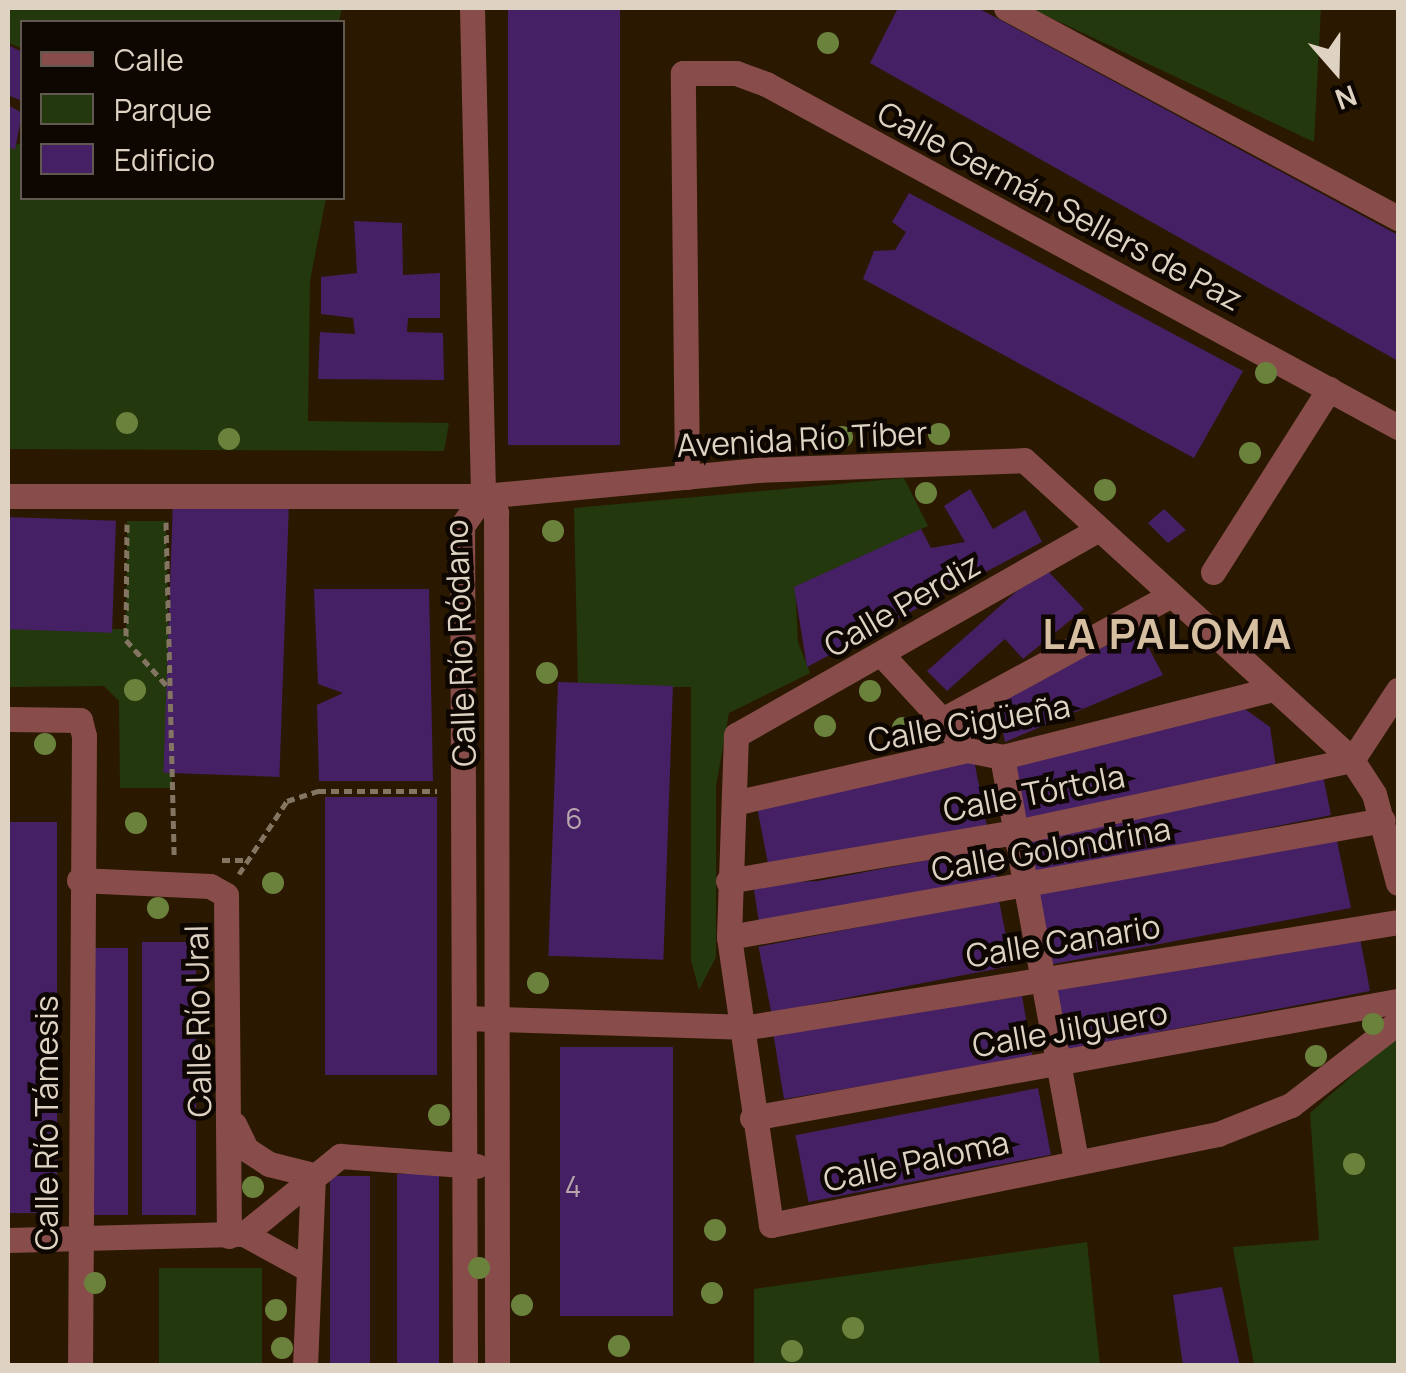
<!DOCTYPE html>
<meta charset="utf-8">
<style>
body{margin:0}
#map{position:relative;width:1406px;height:1373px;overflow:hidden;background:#2a1900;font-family:Manrope,sans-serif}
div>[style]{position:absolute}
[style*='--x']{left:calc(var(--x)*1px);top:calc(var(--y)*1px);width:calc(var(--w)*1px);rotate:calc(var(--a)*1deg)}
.green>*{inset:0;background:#23380d;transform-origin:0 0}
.building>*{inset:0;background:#462065;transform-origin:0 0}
.path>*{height:5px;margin-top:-2.5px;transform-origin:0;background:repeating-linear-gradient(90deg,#837561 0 8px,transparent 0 13px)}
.minor>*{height:25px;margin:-12.5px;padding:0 12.5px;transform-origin:12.5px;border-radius:12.5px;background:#884d4a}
.trees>*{width:22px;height:22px;margin:-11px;border-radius:50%;background:#6b823d}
span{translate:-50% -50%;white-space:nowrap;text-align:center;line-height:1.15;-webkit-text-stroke:9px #0d0601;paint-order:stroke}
.number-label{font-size:28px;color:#b8a6ac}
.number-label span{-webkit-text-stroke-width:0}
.street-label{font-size:32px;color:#ded2c3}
.district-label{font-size:42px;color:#d6bea0;font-weight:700;letter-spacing:2.5px}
.frame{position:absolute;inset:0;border:10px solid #ded2c3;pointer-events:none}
.legend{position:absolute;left:20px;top:20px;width:325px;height:180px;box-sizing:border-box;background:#0d0601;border:2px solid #61584f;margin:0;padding:12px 18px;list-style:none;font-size:30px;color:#ded2c3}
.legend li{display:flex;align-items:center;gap:20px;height:50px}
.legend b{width:50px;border:2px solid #61584f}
.north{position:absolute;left:1286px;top:20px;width:100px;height:100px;-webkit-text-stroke:8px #0d0601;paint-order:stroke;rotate:160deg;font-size:28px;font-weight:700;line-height:40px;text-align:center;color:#ded2c3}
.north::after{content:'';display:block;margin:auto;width:35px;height:45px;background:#ded2c3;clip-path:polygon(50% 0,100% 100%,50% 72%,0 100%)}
</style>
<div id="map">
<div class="green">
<i style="clip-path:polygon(8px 8px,342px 8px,339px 22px,22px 22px,22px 48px,8px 43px)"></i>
<i style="clip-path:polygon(1030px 8px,1321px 8px,1314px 142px)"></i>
<i style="clip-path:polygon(22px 143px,22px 198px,326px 198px,310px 281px,308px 421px,449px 423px,444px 451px,8px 449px,8px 147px)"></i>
<i style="clip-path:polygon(904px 478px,928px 526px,795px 587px,798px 642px,810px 673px,729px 713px,716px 786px,716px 957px,699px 990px,691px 960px,691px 687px,578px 687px,574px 508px)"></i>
<i style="clip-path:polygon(127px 521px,166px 521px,172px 788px,120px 788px,119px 701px,104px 686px,8px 687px,8px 629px,126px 629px)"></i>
<i style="clip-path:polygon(1398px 1035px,1398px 1365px,1254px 1365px,1233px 1247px,1319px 1240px,1310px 1113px)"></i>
<i style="clip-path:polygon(1087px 1242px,1100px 1365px,754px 1365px,754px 1289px)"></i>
<i style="left:262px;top:1268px;width:97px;height:103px;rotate:90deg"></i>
</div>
<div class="building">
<i style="left:508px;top:8px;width:112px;height:437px"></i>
<i style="clip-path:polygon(898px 8px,978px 8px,1398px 235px,1398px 361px,870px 63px)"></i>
<i style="clip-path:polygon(8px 45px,22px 52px,22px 101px,8px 95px)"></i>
<i style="clip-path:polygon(8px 105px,22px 113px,15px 150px,8px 146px)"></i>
<i style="clip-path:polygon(909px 193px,1243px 371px,1194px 458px,863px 279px,874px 251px,895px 250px,906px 232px,892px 222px)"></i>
<i style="clip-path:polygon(354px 221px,402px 223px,403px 275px,440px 273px,440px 318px,408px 318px,407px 332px,443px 333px,444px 380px,318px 379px,320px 332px,355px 334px,353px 318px,321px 314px,321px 277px,357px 273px)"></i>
<i style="clip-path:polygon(970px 489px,993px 529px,1025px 510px,1042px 542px,807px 667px,794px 587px,921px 529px,931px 548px,965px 542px,944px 506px)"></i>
<i style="left:173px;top:500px;width:116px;height:273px;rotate:2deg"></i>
<i style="clip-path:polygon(1164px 509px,1186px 530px,1168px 543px,1148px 523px)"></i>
<i style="left:8px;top:517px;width:108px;height:112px;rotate:2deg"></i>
<i style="clip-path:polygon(1044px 567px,1084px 609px,1023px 659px,1005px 639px,947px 691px,927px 671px)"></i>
<i style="clip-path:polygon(314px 589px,429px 589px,433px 781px,319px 781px,317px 705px,343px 693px,318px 684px)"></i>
<i style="clip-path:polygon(1139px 630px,1163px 675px,1005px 742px,996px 699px)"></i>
<i style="left:558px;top:682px;width:115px;height:274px;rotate:2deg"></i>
<i style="clip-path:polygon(1218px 707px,1245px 709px,1270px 727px,1276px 767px,1021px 821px,1012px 760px)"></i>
<i style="left:974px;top:760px;width:69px;height:222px;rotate:79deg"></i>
<i style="clip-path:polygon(1322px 771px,1331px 815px,1031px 876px,1024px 838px)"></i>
<i style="left:325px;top:797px;width:112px;height:278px"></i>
<i style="left:9px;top:822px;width:48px;height:391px"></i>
<i style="clip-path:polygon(1325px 837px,1337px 841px,1351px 908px,1048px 965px,1033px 892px)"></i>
<i style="clip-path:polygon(991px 848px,998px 882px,759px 922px,753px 884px,818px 881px)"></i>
<i style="left:999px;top:900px;width:67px;height:245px;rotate:79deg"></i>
<i style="clip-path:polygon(1360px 938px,1370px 991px,1061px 1051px,1048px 978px)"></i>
<i style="left:196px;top:942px;width:273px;height:54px;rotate:90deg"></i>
<i style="left:85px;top:948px;width:43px;height:267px"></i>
<i style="clip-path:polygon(983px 995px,984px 1002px,1022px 996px,1033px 1058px,784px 1099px,773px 1032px)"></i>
<i style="left:673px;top:1047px;width:269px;height:113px;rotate:90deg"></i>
<i style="left:1038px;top:1088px;width:68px;height:247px;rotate:79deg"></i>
<i style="left:439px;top:1174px;width:192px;height:42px;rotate:90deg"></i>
<i style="left:330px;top:1176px;width:40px;height:190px"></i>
<i style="clip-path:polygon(1222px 1287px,1240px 1366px,1183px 1366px,1173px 1295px)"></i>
</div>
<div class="path">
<i style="--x:166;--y:522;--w:334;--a:88.6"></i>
<i style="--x:127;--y:524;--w:116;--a:90.5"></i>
<i style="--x:126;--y:640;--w:63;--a:48.2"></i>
<i style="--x:222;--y:860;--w:27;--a:0"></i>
<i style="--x:239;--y:874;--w:87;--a:-56.7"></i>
<i style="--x:287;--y:801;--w:33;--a:-18"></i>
<i style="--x:318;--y:791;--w:119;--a:0"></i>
</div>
<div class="minor">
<i style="--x:472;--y:8;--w:488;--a:88.7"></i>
<i style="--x:1006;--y:8;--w:445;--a:28.2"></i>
<i style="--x:687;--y:477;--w:404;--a:-90.6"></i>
<i style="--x:683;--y:73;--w:53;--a:0"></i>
<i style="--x:736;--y:73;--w:32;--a:20"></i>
<i style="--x:766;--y:84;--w:719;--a:28.49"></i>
<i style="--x:8;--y:496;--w:475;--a:0"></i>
<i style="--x:483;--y:496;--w:275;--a:-5.4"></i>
<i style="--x:757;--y:470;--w:267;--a:-2.1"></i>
<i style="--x:1024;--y:460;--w:445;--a:42.4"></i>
<i style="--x:1352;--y:760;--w:40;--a:57.1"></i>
<i style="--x:1374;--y:794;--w:92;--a:74.9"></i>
<i style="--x:483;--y:496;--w:21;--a:51"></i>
<i style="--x:496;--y:512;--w:854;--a:89.93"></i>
<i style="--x:1099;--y:529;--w:417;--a:150.4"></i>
<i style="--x:736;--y:735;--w:202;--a:92"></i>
<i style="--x:729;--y:937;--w:291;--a:81.7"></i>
<i style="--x:771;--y:1225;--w:456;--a:-11.5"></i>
<i style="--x:1218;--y:1134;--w:79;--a:-21.7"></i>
<i style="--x:1291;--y:1105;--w:135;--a:-37.8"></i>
<i style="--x:1213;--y:572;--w:217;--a:-57.6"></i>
<i style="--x:882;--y:655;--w:88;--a:47.3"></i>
<i style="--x:8;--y:719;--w:72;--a:0.8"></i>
<i style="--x:80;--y:720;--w:16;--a:76"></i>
<i style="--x:84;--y:736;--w:630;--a:90.36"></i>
<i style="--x:967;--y:750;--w:39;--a:-130"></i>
<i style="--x:942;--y:720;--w:261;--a:-28.6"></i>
<i style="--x:1002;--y:757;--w:410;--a:79.6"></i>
<i style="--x:734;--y:803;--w:239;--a:-12.8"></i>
<i style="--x:967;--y:750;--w:36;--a:11"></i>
<i style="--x:1002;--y:757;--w:279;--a:-14.1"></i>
<i style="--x:79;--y:880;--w:131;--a:2.6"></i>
<i style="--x:210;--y:886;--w:18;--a:29"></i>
<i style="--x:226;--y:895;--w:341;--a:89.5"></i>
<i style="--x:728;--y:881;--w:292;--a:-9.7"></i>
<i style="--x:1016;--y:832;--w:344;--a:-12.1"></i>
<i style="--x:1352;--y:760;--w:84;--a:-56.7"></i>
<i style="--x:729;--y:937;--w:664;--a:-10.14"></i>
<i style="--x:464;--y:1018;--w:285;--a:1.8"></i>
<i style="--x:749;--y:1027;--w:657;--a:-9.19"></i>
<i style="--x:752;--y:1118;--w:657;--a:-10.27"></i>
<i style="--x:234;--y:1124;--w:28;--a:64"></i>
<i style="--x:246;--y:1149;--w:27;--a:33"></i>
<i style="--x:269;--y:1164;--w:45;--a:14"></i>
<i style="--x:244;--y:1234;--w:71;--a:28.7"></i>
<i style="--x:8;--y:1240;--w:236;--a:-1.5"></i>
<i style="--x:244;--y:1234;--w:124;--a:-39.1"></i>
<i style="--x:340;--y:1156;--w:137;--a:4.2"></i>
<i style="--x:305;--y:1366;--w:191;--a:-87.6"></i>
<i style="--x:465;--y:1366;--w:840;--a:-90.2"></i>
<i style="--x:462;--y:526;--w:37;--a:-55"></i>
</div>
<div class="trees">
<i style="left:828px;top:43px"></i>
<i style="left:1266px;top:373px"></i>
<i style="left:127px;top:423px"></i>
<i style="left:939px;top:434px"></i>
<i style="left:842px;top:437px"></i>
<i style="left:229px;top:439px"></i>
<i style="left:1250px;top:453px"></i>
<i style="left:1105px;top:490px"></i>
<i style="left:926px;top:493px"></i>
<i style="left:553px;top:531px"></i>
<i style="left:547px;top:673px"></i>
<i style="left:135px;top:690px"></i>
<i style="left:870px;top:691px"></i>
<i style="left:825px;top:726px"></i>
<i style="left:903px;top:728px"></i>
<i style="left:45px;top:744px"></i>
<i style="left:136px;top:823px"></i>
<i style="left:273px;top:883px"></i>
<i style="left:158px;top:908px"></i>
<i style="left:538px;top:983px"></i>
<i style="left:1373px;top:1024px"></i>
<i style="left:1316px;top:1056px"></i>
<i style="left:439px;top:1115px"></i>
<i style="left:1354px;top:1164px"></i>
<i style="left:253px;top:1187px"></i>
<i style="left:715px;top:1230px"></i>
<i style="left:479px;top:1268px"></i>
<i style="left:95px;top:1283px"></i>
<i style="left:712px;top:1293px"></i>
<i style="left:522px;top:1305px"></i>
<i style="left:276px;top:1310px"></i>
<i style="left:853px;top:1328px"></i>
<i style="left:619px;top:1346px"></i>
<i style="left:282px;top:1348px"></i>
<i style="left:792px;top:1351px"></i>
</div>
<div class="number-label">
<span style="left:574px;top:818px">6</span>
<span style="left:573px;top:1186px">4</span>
</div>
<div class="street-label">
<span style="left:1060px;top:206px;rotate:28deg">Calle Germán Sellers de Paz</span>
<span style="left:802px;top:439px;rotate:-3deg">Avenida Río Tíber</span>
<span style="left:902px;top:605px;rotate:-30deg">Calle Perdiz</span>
<span style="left:460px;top:643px;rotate:-92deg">Calle Río Ródano</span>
<span style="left:969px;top:723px;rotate:-10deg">Calle Cigüeña</span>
<span style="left:1034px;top:793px;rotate:-11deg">Calle Tórtola</span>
<span style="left:1051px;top:849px;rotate:-10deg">Calle Golondrina</span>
<span style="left:1063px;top:941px;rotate:-9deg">Calle Canario</span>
<span style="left:198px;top:1021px;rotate:-91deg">Calle Río Ural</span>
<span style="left:1070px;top:1029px;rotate:-10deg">Calle Jilguero</span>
<span style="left:46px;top:1123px;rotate:-90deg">Calle Río Támesis</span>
<span style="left:916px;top:1161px;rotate:-12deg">Calle Paloma</span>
</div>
<div class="district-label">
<span style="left:1168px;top:633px">LA PALOMA</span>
</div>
<div class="frame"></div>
<ul class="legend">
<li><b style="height:12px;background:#884d4a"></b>Calle</li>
<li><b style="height:28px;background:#23380d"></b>Parque</li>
<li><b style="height:28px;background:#462065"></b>Edificio</li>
</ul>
<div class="north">N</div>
</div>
